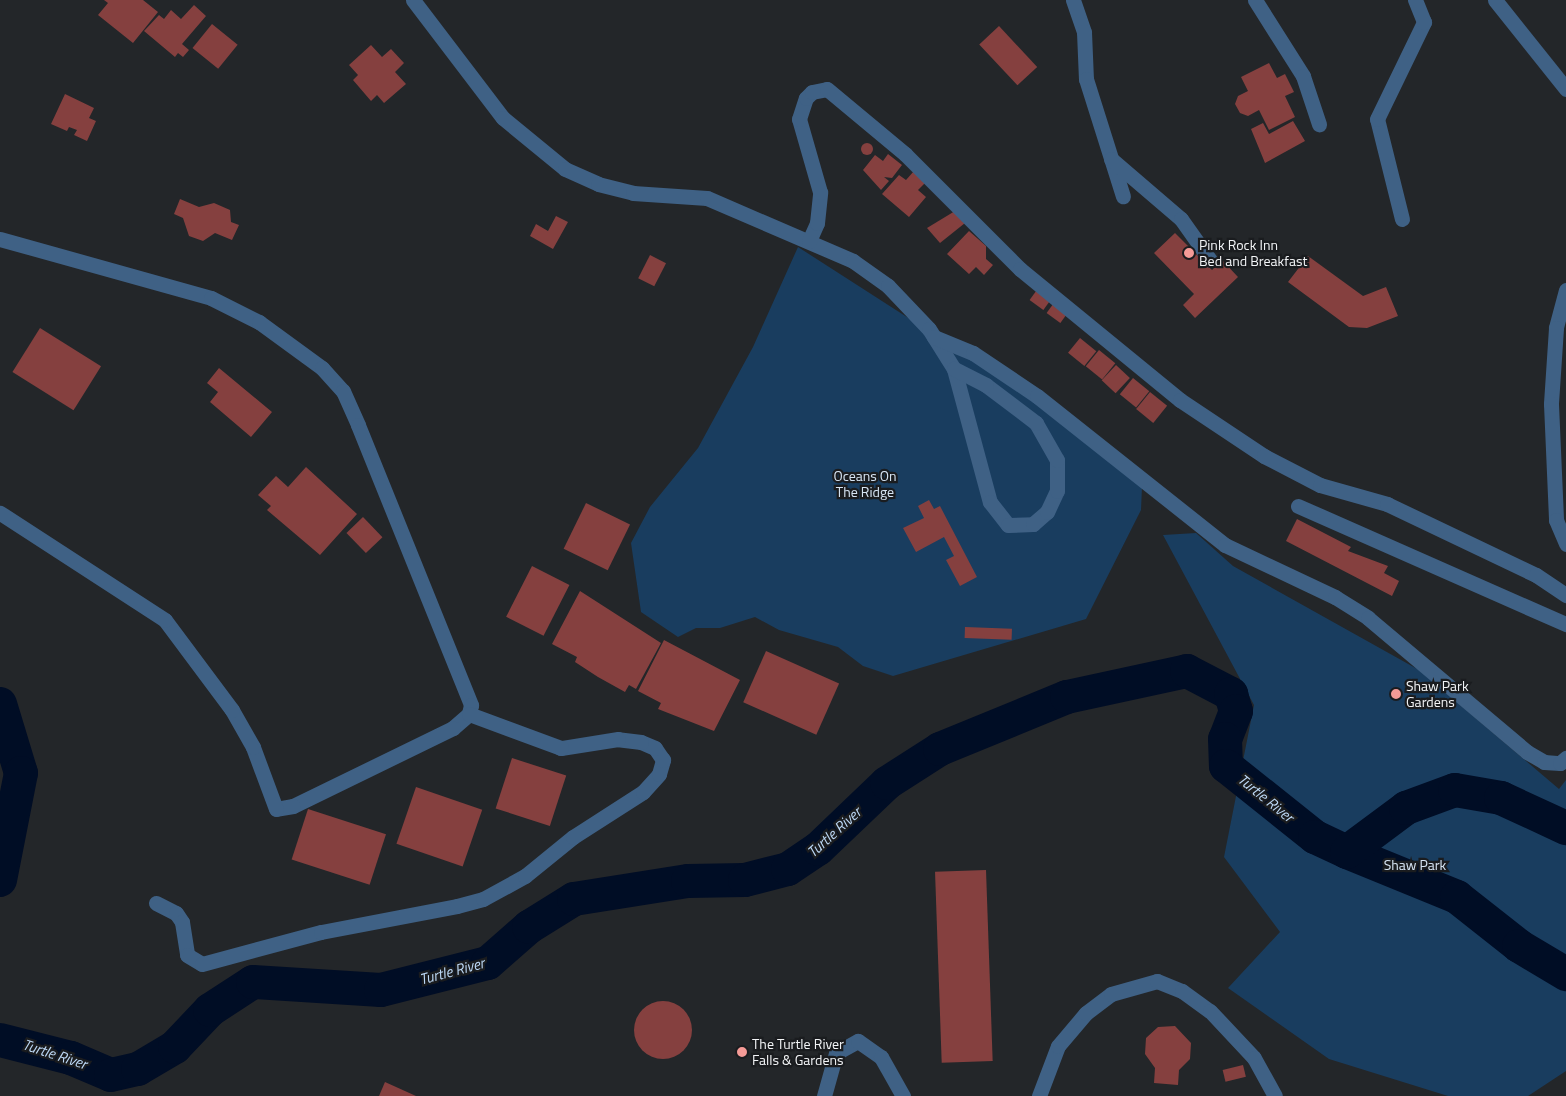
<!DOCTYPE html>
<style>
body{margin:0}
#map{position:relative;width:1566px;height:1096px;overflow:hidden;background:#232629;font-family:"Titillium Web",sans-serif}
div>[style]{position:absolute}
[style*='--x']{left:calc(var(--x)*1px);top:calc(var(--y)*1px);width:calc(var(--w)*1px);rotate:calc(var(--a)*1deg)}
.green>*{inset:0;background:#193d5f}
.river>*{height:34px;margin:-17px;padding:0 17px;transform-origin:17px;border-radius:17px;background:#000d25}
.building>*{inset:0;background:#85403f;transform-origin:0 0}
.round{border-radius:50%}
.minor>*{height:15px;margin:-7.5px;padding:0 7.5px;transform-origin:7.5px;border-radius:7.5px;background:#3f6185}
.dots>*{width:14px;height:14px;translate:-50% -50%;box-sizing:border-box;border:2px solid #1a1c1f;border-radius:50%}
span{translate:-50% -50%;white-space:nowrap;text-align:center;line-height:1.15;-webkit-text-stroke:4.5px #1a1c1f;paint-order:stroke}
.poi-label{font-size:14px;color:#f3f5f7}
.left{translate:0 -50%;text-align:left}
.park-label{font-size:14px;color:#d7e5f4}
.water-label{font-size:15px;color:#bdd8f5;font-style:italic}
</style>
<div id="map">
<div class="green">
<i style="clip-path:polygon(798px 247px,1022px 391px,1142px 487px,1141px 510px,1086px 619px,893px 676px,863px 666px,838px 647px,779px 630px,755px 617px,720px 628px,696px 628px,678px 637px,641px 612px,631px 543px,650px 507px,698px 448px,753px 347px)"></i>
<i style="clip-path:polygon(1196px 533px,1233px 566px,1419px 670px,1559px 789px,1566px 780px,1566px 1071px,1528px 1096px,1448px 1096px,1329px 1059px,1228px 988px,1280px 932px,1224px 857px,1254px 705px,1163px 535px)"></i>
</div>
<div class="river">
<i style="--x:0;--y:704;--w:72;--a:73.1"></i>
<i style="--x:21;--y:773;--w:109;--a:101.1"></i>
<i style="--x:1347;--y:852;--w:119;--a:22.2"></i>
<i style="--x:1457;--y:897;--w:79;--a:38.3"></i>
<i style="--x:1519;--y:946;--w:55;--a:30.8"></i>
<i style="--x:0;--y:1040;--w:73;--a:14.2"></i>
<i style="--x:71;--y:1058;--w:43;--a:23"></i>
<i style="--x:111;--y:1075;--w:28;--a:-13"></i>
<i style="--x:138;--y:1069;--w:43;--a:-30.7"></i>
<i style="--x:175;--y:1047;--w:51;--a:-46.6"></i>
<i style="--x:210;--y:1010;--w:51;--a:-33.1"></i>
<i style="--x:253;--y:982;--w:128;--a:3.6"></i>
<i style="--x:381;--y:990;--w:110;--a:-14.2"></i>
<i style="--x:488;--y:963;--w:55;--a:-41.3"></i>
<i style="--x:529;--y:927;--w:53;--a:-31.9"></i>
<i style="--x:574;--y:899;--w:115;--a:-9"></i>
<i style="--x:688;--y:881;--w:57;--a:-1"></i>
<i style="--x:745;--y:880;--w:44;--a:-14.3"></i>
<i style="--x:788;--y:869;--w:36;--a:-34"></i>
<i style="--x:818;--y:849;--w:95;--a:-43.7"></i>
<i style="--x:887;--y:783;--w:63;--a:-32.7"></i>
<i style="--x:940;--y:749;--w:137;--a:-22.3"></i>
<i style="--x:1067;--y:697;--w:123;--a:-12.2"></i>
<i style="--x:1187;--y:671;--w:50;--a:27.6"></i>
<i style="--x:1231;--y:694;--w:18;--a:74"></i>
<i style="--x:1236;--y:711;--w:30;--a:111"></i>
<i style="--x:1225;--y:739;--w:27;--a:88"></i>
<i style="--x:1226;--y:766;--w:114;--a:38.6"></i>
<i style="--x:1315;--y:837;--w:35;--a:25"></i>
<i style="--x:1347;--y:852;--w:74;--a:-36.7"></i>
<i style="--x:1406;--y:808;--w:52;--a:-20.2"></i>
<i style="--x:1455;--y:790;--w:47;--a:9.9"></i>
<i style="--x:1501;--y:798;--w:72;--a:24.8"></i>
</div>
<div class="building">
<i style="clip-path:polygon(104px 0,143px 0,158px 12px,133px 43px,98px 15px,108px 3px)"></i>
<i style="clip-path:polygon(194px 5px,206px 16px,182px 44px,189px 50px,183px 57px,178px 53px,175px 57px,144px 31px,159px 15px,164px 19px,171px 10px,181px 19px)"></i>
<i style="left:212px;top:24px;width:33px;height:31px;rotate:39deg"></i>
<i style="left:999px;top:26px;width:56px;height:27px;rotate:47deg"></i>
<i style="clip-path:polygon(371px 45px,382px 57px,391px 49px,404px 63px,395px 72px,406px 84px,384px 103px,377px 95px,371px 101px,353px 80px,358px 75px,349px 65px)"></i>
<i style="clip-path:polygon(1269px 63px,1277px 78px,1285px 74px,1294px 92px,1285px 96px,1295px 117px,1269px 130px,1259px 110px,1248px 116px,1240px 113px,1235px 104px,1238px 96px,1248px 91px,1241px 77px)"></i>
<i style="clip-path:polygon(65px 94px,94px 108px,89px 118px,96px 121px,87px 141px,74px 135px,77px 130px,69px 127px,67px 131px,51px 124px)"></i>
<i style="clip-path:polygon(1293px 121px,1305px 141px,1265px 163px,1251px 129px,1263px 123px,1269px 134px)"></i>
<i class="round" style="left:861px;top:143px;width:12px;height:12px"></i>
<i style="clip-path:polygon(888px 154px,902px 165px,892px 178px,884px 177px,889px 181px,881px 190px,863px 170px,875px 155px,883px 161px)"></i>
<i style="clip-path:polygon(914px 171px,926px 182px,918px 190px,926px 197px,909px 217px,882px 194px,899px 175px,906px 180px)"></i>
<i style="clip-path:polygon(180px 199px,199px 207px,214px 203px,230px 210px,231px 222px,239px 225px,232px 240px,215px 233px,203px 241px,189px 236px,183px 218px,174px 214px)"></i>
<i style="clip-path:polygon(955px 211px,965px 223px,940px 243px,927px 228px)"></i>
<i style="clip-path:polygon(556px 216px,568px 222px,553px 249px,530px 236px,536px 224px,548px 231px)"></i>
<i style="clip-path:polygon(969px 231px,986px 246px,986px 259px,993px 265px,984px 275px,976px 267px,969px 274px,947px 254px)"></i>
<i style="clip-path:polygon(1175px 233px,1212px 270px,1222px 260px,1238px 277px,1195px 318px,1183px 305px,1194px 294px,1154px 253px)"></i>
<i style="left:650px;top:255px;width:18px;height:26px;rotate:27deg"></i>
<i style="clip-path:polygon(1308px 256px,1363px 296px,1386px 287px,1398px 316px,1367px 328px,1349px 327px,1288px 282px)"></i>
<i style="left:1039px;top:287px;width:17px;height:16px;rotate:36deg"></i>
<i style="left:1056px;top:300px;width:17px;height:16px;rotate:36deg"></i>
<i style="left:40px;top:328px;width:72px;height:52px;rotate:32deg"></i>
<i style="left:1080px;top:338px;width:21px;height:19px;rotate:39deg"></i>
<i style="left:1099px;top:350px;width:21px;height:21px;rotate:39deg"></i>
<i style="left:1116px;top:365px;width:19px;height:21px;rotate:43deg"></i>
<i style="clip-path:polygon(219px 368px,272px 412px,251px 437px,210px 402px,218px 392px,207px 383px)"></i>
<i style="left:1133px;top:378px;width:21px;height:21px;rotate:39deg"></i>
<i style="left:1150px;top:392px;width:22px;height:22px;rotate:39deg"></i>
<i style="clip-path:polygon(306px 467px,357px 514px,320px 555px,267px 510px,271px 506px,258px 495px,276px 476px,288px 487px)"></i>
<i style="clip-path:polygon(929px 500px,934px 509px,940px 506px,977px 577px,960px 586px,946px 560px,954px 556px,944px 537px,916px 552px,903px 528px,924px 518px,918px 506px)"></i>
<i style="left:586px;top:503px;width:49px;height:51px;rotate:26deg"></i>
<i style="left:363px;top:517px;width:28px;height:23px;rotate:46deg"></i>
<i style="clip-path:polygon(1297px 519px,1351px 547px,1348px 551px,1388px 566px,1384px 573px,1399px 581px,1392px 596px,1286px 541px)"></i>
<i style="left:532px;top:566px;width:42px;height:57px;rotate:27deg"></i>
<i style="clip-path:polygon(580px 591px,661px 643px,636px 689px,629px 685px,625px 692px,598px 677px,575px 662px,577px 657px,552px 644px)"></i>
<i style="left:965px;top:627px;width:47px;height:11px;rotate:2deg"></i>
<i style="clip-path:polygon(664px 640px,740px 680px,714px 731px,658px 709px,661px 703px,638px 691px)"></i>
<i style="left:766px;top:651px;width:80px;height:56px;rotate:24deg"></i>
<i style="left:512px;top:758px;width:57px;height:53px;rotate:18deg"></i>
<i style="left:416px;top:787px;width:70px;height:60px;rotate:19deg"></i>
<i style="left:308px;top:809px;width:82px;height:53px;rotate:18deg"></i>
<i style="left:986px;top:870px;width:191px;height:51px;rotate:88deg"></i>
<i class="round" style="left:634px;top:1001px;width:58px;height:58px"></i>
<i style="clip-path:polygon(1175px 1026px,1191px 1043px,1190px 1059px,1179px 1070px,1178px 1085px,1154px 1083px,1155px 1068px,1145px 1054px,1146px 1038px,1158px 1027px)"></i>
<i style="left:1243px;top:1065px;width:12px;height:21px;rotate:76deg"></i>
<i style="clip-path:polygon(385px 1082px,416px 1096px,379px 1096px)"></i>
</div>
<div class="minor">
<i style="--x:413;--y:0;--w:148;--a:52.7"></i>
<i style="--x:503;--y:118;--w:80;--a:39.4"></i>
<i style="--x:565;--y:169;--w:36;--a:24"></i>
<i style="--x:598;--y:184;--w:36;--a:14"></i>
<i style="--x:633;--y:193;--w:74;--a:3.9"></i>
<i style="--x:707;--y:198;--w:159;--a:23.3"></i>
<i style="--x:853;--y:261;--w:43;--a:35.5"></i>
<i style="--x:888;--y:286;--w:59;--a:46.4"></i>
<i style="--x:929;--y:329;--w:47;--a:58"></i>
<i style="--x:954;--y:369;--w:138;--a:74.9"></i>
<i style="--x:990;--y:502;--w:29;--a:52"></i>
<i style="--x:1008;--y:525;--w:25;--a:-2"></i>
<i style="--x:1033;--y:524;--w:18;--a:-41"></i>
<i style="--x:1047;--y:512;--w:23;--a:-65"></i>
<i style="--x:1057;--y:491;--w:31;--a:-90"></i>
<i style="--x:1057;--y:460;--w:43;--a:-119.6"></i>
<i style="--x:1036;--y:423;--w:63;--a:-142.8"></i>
<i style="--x:986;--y:385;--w:36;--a:-153"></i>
<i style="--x:1073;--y:0;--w:34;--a:71"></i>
<i style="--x:1084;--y:32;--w:47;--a:87.6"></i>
<i style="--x:1086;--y:79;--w:123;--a:72.5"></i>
<i style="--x:1255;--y:0;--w:90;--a:57.7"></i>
<i style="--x:1303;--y:76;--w:51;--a:71.6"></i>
<i style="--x:1495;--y:0;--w:114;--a:51.4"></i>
<i style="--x:1111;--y:159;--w:92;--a:40.6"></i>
<i style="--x:1181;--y:219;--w:50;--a:54.7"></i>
<i style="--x:1402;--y:219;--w:103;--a:-104"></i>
<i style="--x:1377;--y:119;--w:108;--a:-64.1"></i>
<i style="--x:1424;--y:22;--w:24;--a:-112"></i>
<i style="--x:0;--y:239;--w:219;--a:15.6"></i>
<i style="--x:211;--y:298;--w:54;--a:26.6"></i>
<i style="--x:259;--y:322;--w:78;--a:36.1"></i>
<i style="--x:322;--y:368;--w:31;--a:48"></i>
<i style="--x:343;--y:391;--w:37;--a:66"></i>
<i style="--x:358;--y:425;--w:302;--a:68"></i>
<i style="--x:471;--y:705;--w:9;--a:103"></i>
<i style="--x:469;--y:714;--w:21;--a:139"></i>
<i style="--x:453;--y:728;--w:178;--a:154"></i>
<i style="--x:293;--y:806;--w:17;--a:170"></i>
<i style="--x:276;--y:809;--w:66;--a:-110.4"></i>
<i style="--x:253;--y:747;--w:43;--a:-119.6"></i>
<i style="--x:232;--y:710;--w:112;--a:-126.7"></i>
<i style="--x:165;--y:620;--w:197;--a:-147"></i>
<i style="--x:809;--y:241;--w:20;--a:-66"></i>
<i style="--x:817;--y:223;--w:31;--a:-84"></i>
<i style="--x:820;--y:192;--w:76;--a:-106"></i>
<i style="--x:799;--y:119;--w:22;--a:-72"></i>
<i style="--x:806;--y:98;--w:8;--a:-45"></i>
<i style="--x:812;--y:92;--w:15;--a:-11"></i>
<i style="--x:827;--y:89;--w:102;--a:39.8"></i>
<i style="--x:905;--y:154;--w:163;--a:45"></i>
<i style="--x:1020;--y:269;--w:207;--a:39.3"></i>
<i style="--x:1180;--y:400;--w:101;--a:33.7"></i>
<i style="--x:1264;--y:456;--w:63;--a:27.4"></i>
<i style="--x:1320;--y:485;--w:70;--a:15.8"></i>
<i style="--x:1387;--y:504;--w:165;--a:25.5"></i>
<i style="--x:1536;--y:575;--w:36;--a:34"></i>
<i style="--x:1566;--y:290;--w:39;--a:105"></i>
<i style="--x:1556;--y:328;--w:76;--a:93.8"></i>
<i style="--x:1551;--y:404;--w:116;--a:87.5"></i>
<i style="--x:1556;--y:520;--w:26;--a:67"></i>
<i style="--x:934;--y:337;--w:42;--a:22.3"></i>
<i style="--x:973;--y:353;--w:77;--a:33.9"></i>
<i style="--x:1037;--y:396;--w:240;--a:38.4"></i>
<i style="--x:1225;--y:545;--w:122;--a:25.3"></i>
<i style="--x:1335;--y:597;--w:39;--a:32"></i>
<i style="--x:1368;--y:618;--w:208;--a:40.1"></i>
<i style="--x:1527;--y:752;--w:20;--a:30"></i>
<i style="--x:1544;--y:762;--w:16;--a:4"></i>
<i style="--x:1560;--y:763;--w:8;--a:-40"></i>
<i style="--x:1298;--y:506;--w:293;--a:23.8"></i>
<i style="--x:156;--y:903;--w:22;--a:27"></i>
<i style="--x:176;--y:913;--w:11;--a:56"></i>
<i style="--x:182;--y:922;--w:33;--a:81"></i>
<i style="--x:187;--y:955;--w:17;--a:31"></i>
<i style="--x:202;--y:964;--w:123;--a:-15.1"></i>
<i style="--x:321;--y:932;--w:138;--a:-10.8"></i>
<i style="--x:457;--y:906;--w:27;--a:-15"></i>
<i style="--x:483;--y:899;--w:48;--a:-28.7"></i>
<i style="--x:525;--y:876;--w:62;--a:-39.1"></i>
<i style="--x:573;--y:837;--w:83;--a:-32.7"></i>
<i style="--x:643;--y:792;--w:24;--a:-48"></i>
<i style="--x:659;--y:774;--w:15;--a:-74"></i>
<i style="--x:663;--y:760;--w:14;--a:-124"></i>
<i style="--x:655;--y:748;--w:15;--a:-157"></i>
<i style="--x:641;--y:742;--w:23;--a:-173"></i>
<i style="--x:618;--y:739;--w:58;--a:171"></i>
<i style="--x:561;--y:748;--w:98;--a:-159.7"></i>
<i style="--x:824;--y:1096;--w:45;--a:-74.4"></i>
<i style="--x:836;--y:1053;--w:25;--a:-29"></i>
<i style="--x:858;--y:1041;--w:28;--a:35"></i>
<i style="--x:881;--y:1057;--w:45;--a:60.6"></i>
<i style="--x:1039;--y:1096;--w:53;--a:-69.2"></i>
<i style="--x:1058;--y:1046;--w:43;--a:-49.7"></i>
<i style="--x:1086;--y:1013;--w:31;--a:-37"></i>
<i style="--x:1111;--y:994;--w:48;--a:-15.8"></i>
<i style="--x:1157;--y:981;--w:27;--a:22"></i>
<i style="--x:1182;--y:991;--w:34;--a:36"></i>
<i style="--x:1210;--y:1011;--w:64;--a:46.9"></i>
<i style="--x:1254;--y:1058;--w:43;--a:61.1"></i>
</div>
<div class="dots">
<i style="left:1189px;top:253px;background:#f59b97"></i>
<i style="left:1396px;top:694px;background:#f59b97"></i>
<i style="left:742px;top:1052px;background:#f59b97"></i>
</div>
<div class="poi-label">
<span class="left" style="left:1199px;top:253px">Pink Rock Inn<br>Bed and Breakfast</span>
<span class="left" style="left:1406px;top:694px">Shaw Park<br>Gardens</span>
<span class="left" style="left:752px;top:1052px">The Turtle River<br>Falls &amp; Gardens</span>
</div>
<div class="park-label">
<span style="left:865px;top:484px">Oceans On<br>The Ridge</span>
<span style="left:1415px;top:865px">Shaw Park</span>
</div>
<div class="water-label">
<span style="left:1266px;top:798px;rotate:39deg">Turtle River</span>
<span style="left:834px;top:832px;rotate:-42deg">Turtle River</span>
<span style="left:452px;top:971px;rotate:-15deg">Turtle River</span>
<span style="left:55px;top:1054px;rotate:18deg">Turtle River</span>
</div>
</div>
